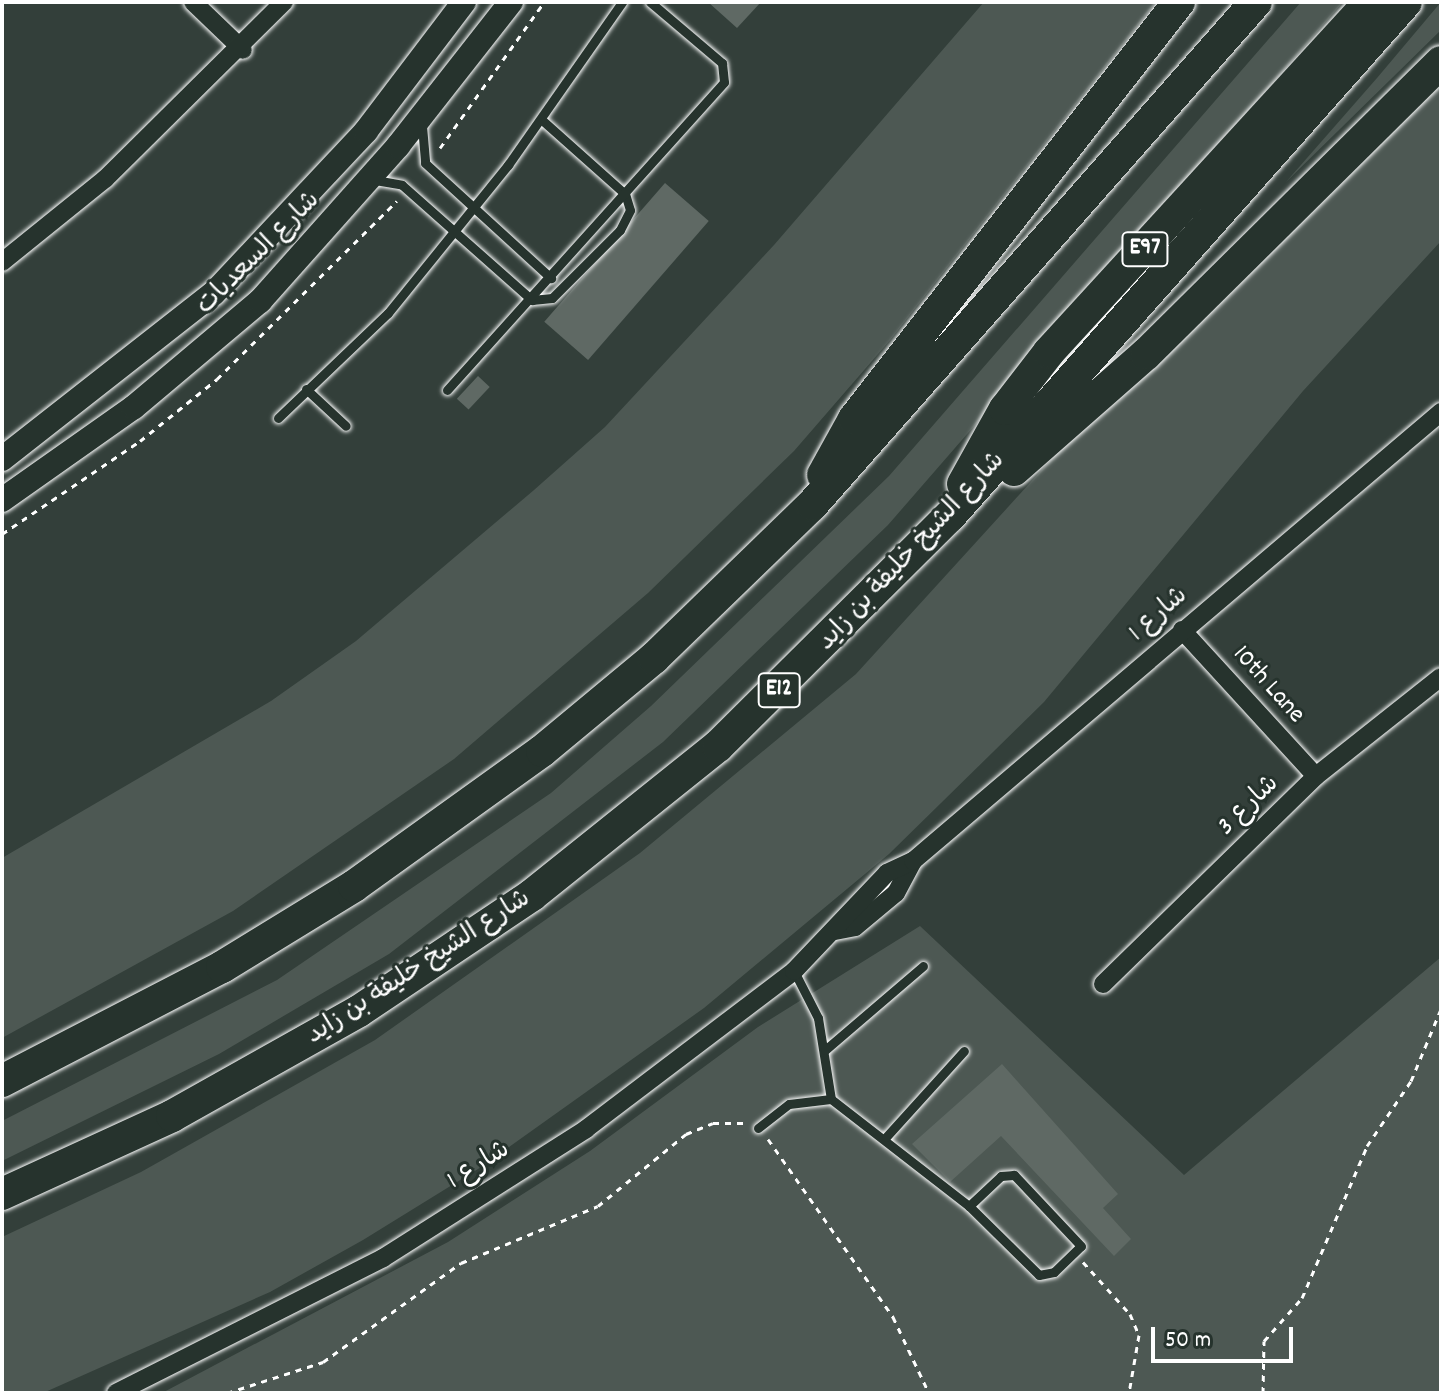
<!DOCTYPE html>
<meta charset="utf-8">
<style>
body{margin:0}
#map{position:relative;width:1443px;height:1395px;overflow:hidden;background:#333f3a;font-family:Dekko,"Playpen Sans Arabic",sans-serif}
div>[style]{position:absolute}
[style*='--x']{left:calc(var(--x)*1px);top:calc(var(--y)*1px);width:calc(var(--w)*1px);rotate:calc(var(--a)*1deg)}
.green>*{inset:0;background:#4d5853}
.building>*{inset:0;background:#5f6964;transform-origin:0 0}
.path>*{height:3px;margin-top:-1.5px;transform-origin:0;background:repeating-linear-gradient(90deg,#fff 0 6px,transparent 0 12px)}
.roads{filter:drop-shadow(0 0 2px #fff) drop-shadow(0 0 2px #fff)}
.lane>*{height:9px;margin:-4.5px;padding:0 4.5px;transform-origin:4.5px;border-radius:4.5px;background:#26332d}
.street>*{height:18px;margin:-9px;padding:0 9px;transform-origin:9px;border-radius:9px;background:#26332d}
.secondary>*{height:24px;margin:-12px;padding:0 12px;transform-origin:12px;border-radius:12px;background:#26332d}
.highway>*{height:32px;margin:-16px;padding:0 16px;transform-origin:16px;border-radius:16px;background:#26332d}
span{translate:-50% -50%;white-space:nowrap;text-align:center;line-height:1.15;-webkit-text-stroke:6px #26332d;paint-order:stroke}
.shield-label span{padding:2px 6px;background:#26332d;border:2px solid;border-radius:6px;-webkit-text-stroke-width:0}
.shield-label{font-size:24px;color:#fff;font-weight:700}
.street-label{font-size:26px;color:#fff}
.frame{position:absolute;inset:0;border:4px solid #fff;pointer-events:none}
.scale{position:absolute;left:1151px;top:1327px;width:142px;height:36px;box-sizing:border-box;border:4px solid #fff;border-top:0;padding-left:10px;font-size:24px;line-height:28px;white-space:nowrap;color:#fff;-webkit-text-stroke:6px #26332d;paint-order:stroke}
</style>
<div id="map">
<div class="green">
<i style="clip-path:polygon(984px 2px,1156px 2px,891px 339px,794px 451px,648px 593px,454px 759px,233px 911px,2px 1038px,2px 858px,271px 701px,356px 641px,534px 490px,605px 427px,774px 245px)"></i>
<i style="clip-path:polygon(1301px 2px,1343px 2px,888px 525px,663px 742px,389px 954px,219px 1054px,2px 1161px,2px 1121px,277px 980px,551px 793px,651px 706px,889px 476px)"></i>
<i style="clip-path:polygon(1441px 2px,1441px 30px,1286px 182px,1377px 78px)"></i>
<i style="clip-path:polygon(1441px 76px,1441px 241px,1303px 391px,1044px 702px,889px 854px,704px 1008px,478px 1169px,363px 1240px,270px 1292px,43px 1393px,2px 1393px,2px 1237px,141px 1172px,375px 1040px,640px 853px,856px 674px,1060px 450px)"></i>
<i style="clip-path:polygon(920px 926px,1184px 1175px,1441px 957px,1441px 1393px,162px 1393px,448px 1242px,590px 1151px,758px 1027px)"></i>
</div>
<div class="building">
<i style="clip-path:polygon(708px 2px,761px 2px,737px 28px)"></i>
<i style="left:665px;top:183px;width:58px;height:184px;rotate:41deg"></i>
<i style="left:478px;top:376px;width:16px;height:31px;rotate:43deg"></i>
<i style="clip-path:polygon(1002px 1064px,1118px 1194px,1103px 1208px,1131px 1239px,1114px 1256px,1001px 1136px,950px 1182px,912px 1144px)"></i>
</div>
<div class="path">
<i style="--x:440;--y:148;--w:179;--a:-54.5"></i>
<i style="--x:2;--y:534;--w:166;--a:-34"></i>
<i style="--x:140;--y:441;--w:99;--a:-38.8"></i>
<i style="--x:217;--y:379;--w:253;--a:-44.7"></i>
<i style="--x:768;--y:1139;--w:218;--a:54.9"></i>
<i style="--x:893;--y:1317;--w:84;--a:64.7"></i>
<i style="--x:1083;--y:1262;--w:70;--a:47.9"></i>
<i style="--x:1130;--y:1314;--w:23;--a:67"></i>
<i style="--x:1139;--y:1335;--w:59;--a:99.8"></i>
<i style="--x:227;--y:1393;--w:101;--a:-17.9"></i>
<i style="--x:323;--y:1362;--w:170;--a:-35.7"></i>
<i style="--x:461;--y:1263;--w:148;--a:-22.6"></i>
<i style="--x:598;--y:1206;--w:114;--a:-39.3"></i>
<i style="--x:686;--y:1134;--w:29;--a:-22"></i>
<i style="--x:713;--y:1123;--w:34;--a:0"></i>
<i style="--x:1263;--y:1393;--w:52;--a:-88.9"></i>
<i style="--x:1264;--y:1341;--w:57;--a:-48.5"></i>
<i style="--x:1302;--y:1298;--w:165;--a:-66.8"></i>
<i style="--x:1367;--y:1146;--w:78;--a:-55.9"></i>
<i style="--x:1411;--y:1081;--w:78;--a:-67.4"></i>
</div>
<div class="roads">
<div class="lane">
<i style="--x:422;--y:126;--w:37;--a:85"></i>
<i style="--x:425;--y:163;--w:171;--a:42.4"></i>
<i style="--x:375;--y:180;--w:27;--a:10"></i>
<i style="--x:402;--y:185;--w:174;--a:41.5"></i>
<i style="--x:532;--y:300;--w:20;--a:-6"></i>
<i style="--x:552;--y:298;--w:96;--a:-45"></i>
<i style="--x:620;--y:230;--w:22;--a:-63"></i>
<i style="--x:630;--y:210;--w:17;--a:-107"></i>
<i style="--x:625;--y:194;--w:111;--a:-138.3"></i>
<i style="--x:306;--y:389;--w:54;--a:42.8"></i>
<i style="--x:447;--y:390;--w:414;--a:-48"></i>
<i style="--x:724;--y:82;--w:19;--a:-96"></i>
<i style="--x:722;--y:63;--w:94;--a:-139.7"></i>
<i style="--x:278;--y:418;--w:152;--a:-43.7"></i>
<i style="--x:388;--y:313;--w:191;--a:-51"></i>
<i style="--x:508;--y:165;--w:199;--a:-55"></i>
<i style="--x:794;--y:971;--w:53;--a:62.9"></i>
<i style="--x:818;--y:1018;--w:82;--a:80.9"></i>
<i style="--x:831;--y:1099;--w:175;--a:37.8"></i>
<i style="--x:969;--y:1206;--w:98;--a:44.6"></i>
<i style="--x:1039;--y:1275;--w:15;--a:-11"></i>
<i style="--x:1054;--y:1272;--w:37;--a:-44"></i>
<i style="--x:1081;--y:1246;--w:98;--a:-133.3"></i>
<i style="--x:1014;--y:1175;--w:13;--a:176"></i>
<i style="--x:1001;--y:1176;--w:44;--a:136.8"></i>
<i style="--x:825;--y:1050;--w:129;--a:-40.6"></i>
<i style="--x:758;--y:1128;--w:39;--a:-38"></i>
<i style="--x:789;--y:1104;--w:42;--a:-6.8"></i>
<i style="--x:886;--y:1137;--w:116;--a:-47.8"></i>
</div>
<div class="street">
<i style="--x:193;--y:2;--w:69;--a:43.8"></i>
<i style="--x:2;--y:262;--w:132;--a:-38.9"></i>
<i style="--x:105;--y:179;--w:252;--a:-44.7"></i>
<i style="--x:1182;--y:630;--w:198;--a:47.5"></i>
<i style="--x:835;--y:931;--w:20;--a:-11"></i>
<i style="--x:855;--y:927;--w:53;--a:-39.7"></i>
<i style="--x:896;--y:893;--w:36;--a:-62"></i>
<i style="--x:1103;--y:984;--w:298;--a:-44.3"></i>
<i style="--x:1316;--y:776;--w:159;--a:-38.4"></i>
<i style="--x:116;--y:1393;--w:299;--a:-26.8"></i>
<i style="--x:383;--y:1258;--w:241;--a:-32.4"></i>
<i style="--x:586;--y:1129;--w:261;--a:-37.2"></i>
<i style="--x:794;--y:971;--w:135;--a:-46.5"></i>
<i style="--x:887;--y:873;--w:29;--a:-25"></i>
<i style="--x:913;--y:861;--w:693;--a:-40.38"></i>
</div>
<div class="secondary">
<i style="--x:2;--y:459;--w:269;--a:-38.1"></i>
<i style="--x:214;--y:293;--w:222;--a:-46.8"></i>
<i style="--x:366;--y:131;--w:162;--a:-52.8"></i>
<i style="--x:2;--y:500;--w:161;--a:-35.2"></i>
<i style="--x:134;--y:407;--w:165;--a:-40.1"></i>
<i style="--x:260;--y:301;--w:208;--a:-48.3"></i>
<i style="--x:398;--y:146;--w:183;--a:-51.9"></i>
</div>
<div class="highway">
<i style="--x:1014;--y:470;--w:176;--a:-41.3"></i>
<i style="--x:1146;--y:354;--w:415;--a:-44.7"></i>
<i style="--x:823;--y:475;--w:64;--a:-61"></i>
<i style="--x:854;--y:419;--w:529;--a:-52.07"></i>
<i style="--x:963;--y:484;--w:86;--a:-60.8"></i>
<i style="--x:1005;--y:409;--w:72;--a:-52.3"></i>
<i style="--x:1049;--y:352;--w:475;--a:-47.5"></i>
<i style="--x:2;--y:1081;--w:248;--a:-27.4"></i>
<i style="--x:222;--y:967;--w:155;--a:-31.5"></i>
<i style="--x:354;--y:886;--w:231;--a:-35.7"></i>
<i style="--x:542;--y:751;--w:146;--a:-39.7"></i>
<i style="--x:654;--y:658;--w:220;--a:-44.1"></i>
<i style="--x:812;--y:505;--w:671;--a:-48.57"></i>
<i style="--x:2;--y:1194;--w:187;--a:-24.6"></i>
<i style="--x:172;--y:1116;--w:214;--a:-29.3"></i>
<i style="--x:359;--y:1011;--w:208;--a:-33.8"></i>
<i style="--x:532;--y:895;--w:238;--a:-38.7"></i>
<i style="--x:718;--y:746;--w:327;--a:-44.8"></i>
<i style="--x:950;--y:516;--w:687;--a:-48.42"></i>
</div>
</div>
<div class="shield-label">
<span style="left:1145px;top:249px">E97</span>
<span style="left:779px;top:690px">E12</span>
</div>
<div class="street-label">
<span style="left:259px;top:254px;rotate:-45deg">شارع السعديات</span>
<span style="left:912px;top:552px;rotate:-47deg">شارع الشيخ خليفة بن زايد</span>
<span style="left:1159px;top:615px;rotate:-41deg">شارع 1</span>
<span style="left:1268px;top:685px;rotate:48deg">10th Lane</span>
<span style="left:1249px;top:806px;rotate:-44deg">شارع 3</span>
<span style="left:419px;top:968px;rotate:-33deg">شارع الشيخ خليفة بن زايد</span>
<span style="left:479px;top:1166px;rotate:-32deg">شارع 1</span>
</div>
<div class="frame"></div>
<div class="scale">50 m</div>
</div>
